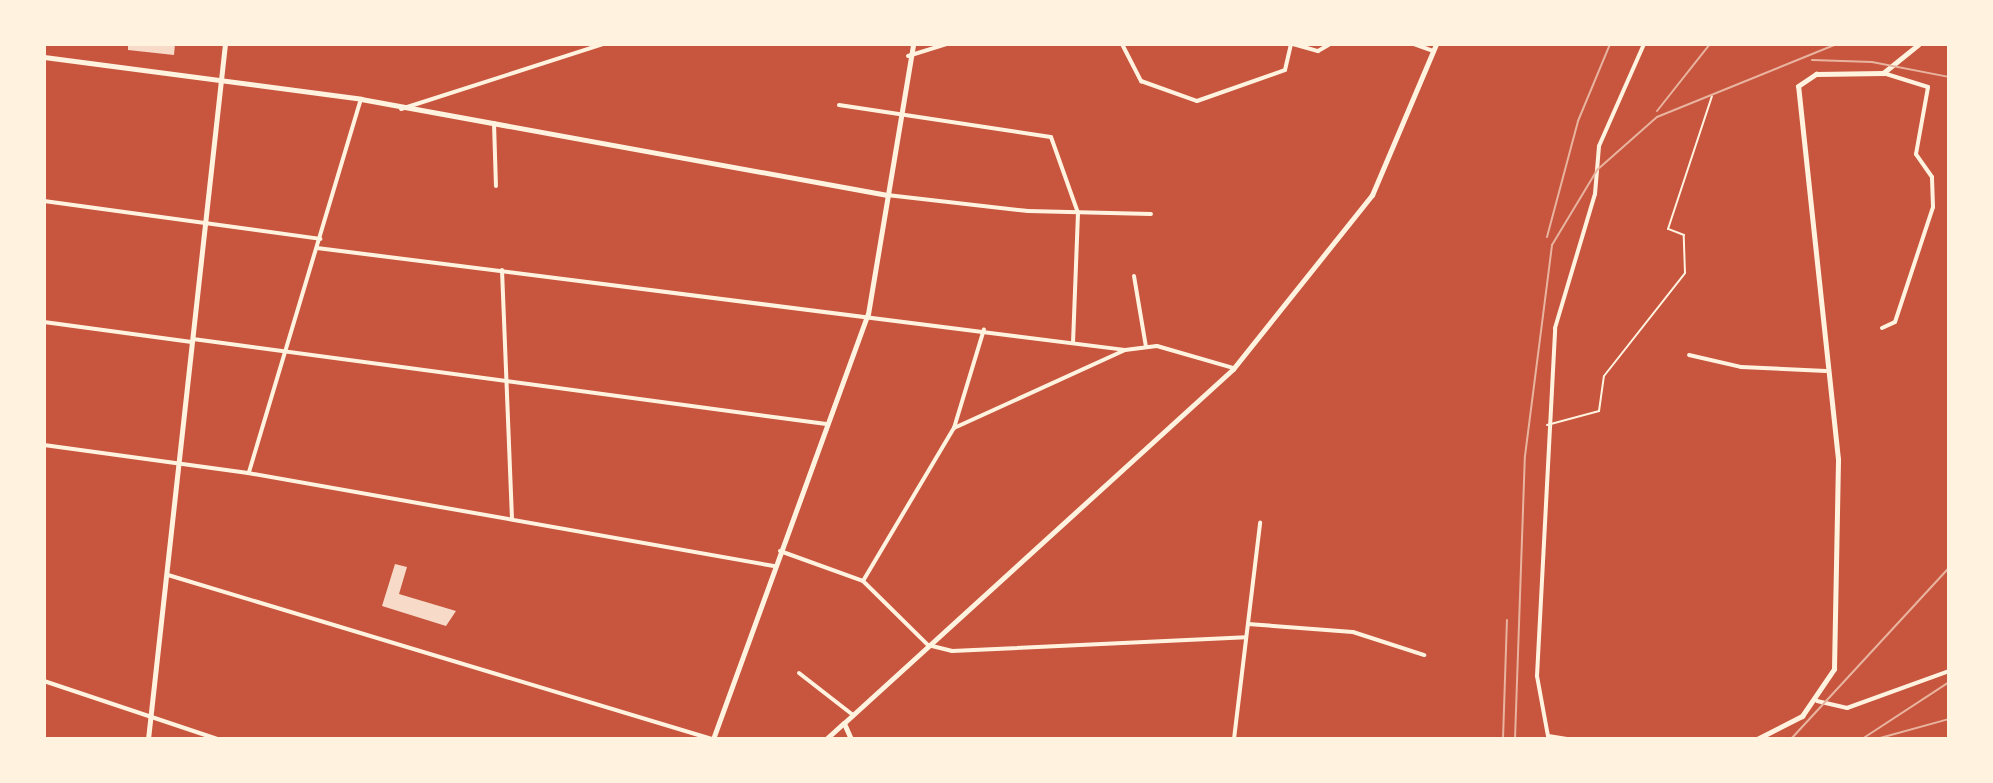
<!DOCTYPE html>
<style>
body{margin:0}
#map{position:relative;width:1993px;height:783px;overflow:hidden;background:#c8553d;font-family:Arial,sans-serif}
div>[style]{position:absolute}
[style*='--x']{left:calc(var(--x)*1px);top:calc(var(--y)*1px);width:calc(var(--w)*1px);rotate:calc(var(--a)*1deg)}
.building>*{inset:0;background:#f7dbc8}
.service>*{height:2px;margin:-1px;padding:0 1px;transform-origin:1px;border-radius:1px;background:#fff3e0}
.minor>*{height:4px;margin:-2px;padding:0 2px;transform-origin:2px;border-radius:2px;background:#fff3e0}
.tertiary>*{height:5px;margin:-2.5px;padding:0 2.5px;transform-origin:2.5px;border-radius:2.5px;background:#fff3e0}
.secondary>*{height:5px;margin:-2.5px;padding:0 2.5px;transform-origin:2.5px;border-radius:2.5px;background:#fff3e0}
.rail>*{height:2px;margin:-1px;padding:0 1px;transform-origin:1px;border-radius:1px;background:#e9b49f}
span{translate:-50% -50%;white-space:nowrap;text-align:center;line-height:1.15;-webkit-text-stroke:6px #fff3e0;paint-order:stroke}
.frame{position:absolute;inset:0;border:46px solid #fff3e0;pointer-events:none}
</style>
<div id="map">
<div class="building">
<i style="clip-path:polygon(128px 44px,175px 44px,174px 55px,128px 50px)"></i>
<i style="clip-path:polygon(395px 564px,407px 567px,399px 594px,456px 611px,446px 626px,382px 606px)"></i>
</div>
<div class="service">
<i style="--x:1547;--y:425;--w:54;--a:-15.1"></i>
<i style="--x:1599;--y:411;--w:35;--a:-82"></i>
<i style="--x:1604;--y:376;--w:131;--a:-51.8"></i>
<i style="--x:1685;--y:273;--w:38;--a:-92"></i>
<i style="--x:1684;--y:235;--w:17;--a:-159"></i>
<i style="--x:1668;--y:229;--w:140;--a:-71.7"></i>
</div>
<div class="minor">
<i style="--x:1122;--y:44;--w:42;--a:62.8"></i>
<i style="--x:1141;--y:81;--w:59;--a:19.7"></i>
<i style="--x:1197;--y:101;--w:93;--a:-19.4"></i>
<i style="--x:1285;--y:70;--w:27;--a:-77"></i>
<i style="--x:1293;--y:44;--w:26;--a:16"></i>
<i style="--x:1318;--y:51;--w:14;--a:-30"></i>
<i style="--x:1414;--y:44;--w:20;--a:20"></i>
<i style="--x:908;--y:56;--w:41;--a:-17.1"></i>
<i style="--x:839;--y:105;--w:214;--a:8.6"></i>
<i style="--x:1051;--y:137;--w:81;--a:70.4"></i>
<i style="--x:1078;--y:213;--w:128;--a:92.2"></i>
<i style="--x:401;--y:109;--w:212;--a:-17.8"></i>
<i style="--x:494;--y:123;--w:63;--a:88.2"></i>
<i style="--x:887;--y:195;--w:142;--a:6.5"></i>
<i style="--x:1028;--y:211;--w:123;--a:1.4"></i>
<i style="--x:44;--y:201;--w:279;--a:7.8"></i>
<i style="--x:317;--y:248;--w:814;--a:7.19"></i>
<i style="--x:1125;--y:350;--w:32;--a:-7"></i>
<i style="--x:1157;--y:346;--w:79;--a:16.1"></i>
<i style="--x:502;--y:270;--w:248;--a:87.7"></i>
<i style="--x:1134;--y:276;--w:72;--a:80.4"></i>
<i style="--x:44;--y:322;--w:149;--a:7.7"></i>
<i style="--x:1882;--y:328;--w:14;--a:-25"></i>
<i style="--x:1895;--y:322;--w:121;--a:-71.7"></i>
<i style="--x:1933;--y:207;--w:30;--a:-92"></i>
<i style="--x:1932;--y:177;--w:28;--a:-125"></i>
<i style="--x:1916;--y:154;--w:68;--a:-79.8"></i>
<i style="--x:1928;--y:87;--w:47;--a:-162.7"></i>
<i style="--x:193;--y:339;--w:639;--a:7.65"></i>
<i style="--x:1689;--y:355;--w:53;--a:13"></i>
<i style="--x:1741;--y:367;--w:85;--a:2.7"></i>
<i style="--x:954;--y:428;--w:188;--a:-24.5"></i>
<i style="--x:44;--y:445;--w:206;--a:7.8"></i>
<i style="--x:248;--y:473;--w:534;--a:10.03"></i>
<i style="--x:249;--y:472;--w:389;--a:-73.3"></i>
<i style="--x:780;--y:551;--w:88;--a:19.9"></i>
<i style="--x:863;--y:581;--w:91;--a:44.6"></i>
<i style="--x:928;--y:645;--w:25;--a:14"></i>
<i style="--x:952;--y:651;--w:294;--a:-2.7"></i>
<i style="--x:168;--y:575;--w:568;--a:16.78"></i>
<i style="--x:863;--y:581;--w:178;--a:-59.3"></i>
<i style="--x:954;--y:428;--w:103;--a:-73.1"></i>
<i style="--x:1248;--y:624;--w:105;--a:4.4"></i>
<i style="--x:1353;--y:632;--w:75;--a:17.9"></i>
<i style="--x:799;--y:673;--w:68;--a:37.9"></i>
<i style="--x:44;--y:681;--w:182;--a:18.5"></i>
<i style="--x:1817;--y:701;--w:31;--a:13"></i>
<i style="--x:1847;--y:708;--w:109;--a:-19.9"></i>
<i style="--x:1234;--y:739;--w:218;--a:-83.1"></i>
<i style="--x:1567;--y:739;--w:19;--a:-171"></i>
<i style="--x:1548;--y:736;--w:61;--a:-100.4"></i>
<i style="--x:1537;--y:676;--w:348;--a:-87"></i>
<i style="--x:1555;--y:328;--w:140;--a:-73.4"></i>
<i style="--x:1595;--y:194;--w:48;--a:-85.2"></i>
<i style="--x:1599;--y:146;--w:111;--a:-66.2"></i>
</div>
<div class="tertiary">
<i style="--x:44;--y:57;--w:320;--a:7.5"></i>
<i style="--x:361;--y:99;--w:535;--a:10.34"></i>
<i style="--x:148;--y:739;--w:699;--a:-83.68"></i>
<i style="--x:713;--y:739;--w:452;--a:-70"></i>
<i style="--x:868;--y:314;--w:274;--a:-80.5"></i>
<i style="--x:826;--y:739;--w:24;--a:-42"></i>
<i style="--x:1757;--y:739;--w:51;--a:-27.1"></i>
<i style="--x:1802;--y:716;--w:57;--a:-55.8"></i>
<i style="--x:1834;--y:669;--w:210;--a:-88.9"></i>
<i style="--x:1838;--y:459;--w:375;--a:-96.1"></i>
<i style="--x:1798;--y:86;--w:22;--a:-34"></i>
<i style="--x:1816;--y:74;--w:67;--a:-0.9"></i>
<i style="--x:1883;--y:73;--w:46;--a:-38.9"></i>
</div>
<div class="secondary">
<i style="--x:851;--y:739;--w:17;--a:-114"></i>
<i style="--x:844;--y:723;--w:526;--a:-42.3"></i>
<i style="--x:1233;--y:369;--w:223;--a:-51.4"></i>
<i style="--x:1372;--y:195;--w:164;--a:-67"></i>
</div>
<div class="rail">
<i style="--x:1812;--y:60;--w:60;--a:1.9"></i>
<i style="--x:1872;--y:62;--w:78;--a:11"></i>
<i style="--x:1657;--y:111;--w:85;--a:-51.7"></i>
<i style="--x:1547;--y:237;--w:120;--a:-75"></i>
<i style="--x:1578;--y:121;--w:83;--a:-67.4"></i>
<i style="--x:1880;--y:738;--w:72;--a:-15.4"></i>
<i style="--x:1503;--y:739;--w:119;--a:-88.1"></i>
<i style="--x:1515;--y:739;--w:283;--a:-88"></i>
<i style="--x:1525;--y:456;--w:213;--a:-82.7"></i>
<i style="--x:1552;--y:245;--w:87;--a:-59"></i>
<i style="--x:1597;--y:170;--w:80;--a:-41.5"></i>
<i style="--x:1657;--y:117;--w:194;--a:-22.1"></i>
<i style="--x:1791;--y:739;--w:233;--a:-47.3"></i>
<i style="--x:1862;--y:739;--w:104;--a:-33.2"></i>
</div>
<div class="frame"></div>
</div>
